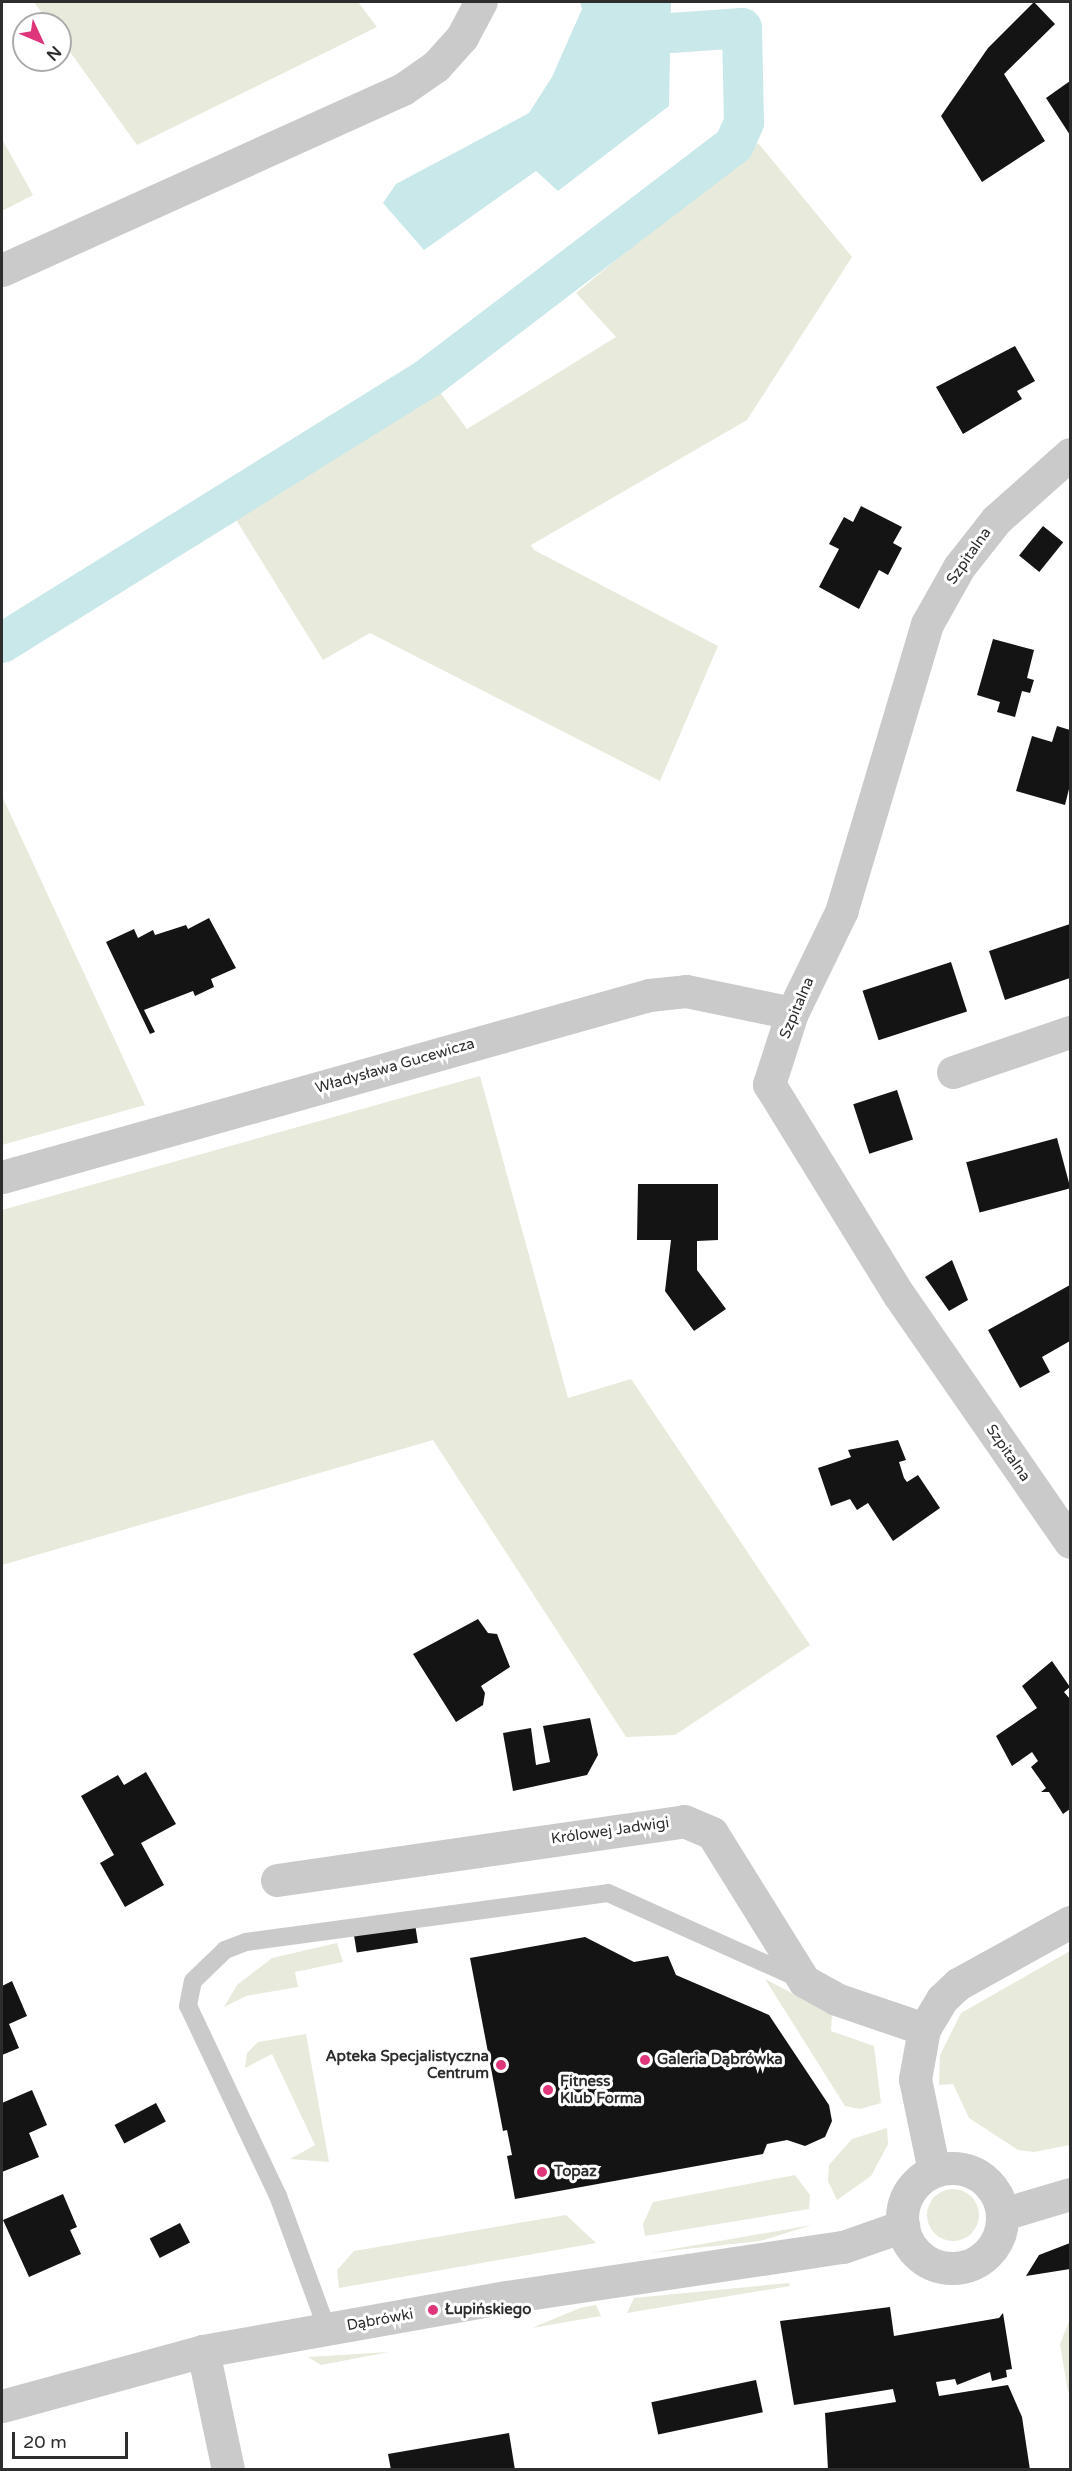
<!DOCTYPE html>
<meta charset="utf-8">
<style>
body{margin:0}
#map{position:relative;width:1072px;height:2471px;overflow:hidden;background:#fff;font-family:"Varela Round",sans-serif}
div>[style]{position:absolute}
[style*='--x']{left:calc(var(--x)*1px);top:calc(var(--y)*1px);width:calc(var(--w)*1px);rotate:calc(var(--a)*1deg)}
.green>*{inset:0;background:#e8eadb}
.round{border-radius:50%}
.water>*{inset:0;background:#c8e8ea}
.canal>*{height:40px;margin:-20px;padding:0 20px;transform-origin:20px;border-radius:20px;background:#c8e8ea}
.building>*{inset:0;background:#141414;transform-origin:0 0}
.service>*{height:18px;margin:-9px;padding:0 9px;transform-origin:9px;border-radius:9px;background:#cacaca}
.minor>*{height:33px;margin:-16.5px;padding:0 16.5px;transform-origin:16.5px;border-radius:16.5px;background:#cacaca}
.tertiary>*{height:33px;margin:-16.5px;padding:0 16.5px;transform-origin:16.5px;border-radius:16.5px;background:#cacaca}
.tertiary>.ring{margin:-16.5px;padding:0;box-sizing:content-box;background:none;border:33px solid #cacaca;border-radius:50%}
.dots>*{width:16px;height:16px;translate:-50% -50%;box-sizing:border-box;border:3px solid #fff;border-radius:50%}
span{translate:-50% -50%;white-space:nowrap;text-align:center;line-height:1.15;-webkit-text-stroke:6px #fff;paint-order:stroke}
.street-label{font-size:15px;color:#2d2d2d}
.poi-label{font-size:15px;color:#2d2d2d;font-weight:700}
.right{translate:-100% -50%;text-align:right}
.left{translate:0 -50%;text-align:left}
.frame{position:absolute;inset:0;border:3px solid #2d2d2d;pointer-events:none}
.north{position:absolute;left:12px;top:12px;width:60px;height:60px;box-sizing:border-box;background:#fff;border:2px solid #ababab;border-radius:50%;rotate:134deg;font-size:16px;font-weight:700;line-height:24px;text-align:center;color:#2d2d2d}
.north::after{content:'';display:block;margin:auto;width:21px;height:27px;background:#de357b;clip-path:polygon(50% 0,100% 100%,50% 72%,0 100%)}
.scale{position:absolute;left:12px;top:2432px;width:116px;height:27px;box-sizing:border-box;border:3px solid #2d2d2d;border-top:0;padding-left:8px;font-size:18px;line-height:21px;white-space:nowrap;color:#2d2d2d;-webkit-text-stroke:4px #fff;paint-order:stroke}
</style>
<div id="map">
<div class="green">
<i style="clip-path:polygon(34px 2px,358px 2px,377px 27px,137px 145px,60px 38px,60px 24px,50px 24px)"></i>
<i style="clip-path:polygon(2px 139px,33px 195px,2px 211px)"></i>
<i style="clip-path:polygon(758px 143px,852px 257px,747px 420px,531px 545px,534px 550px,718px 646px,660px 781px,370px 633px,323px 660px,235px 518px,439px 391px,467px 429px,616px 337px,576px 293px)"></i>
<i style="clip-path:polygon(2px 796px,145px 1105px,2px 1145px)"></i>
<i style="clip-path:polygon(480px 1076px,568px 1398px,631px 1379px,810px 1645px,675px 1735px,626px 1737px,433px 1440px,2px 1565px,2px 1210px)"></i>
<i style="clip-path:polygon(337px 1943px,343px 1962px,295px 1972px,298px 1987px,246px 1996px,224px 2007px,237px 1985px,272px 1958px)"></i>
<i style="clip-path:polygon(1070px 1951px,1070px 2145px,1034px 2152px,1018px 2150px,969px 2118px,953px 2084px,939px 2085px,940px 2055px,961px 2013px)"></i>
<i style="clip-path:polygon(765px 1979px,832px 2014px,831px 2031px,874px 2046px,881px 2103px,860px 2109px,845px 2106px)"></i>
<i style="clip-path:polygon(306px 2034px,329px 2162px,290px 2159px,315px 2145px,272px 2054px,245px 2068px,247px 2053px,258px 2042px)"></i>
<i style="clip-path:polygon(887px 2128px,888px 2144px,871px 2176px,837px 2200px,828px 2181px,829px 2165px,852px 2139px)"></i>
<i style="clip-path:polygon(795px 2175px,810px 2195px,809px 2209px,645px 2236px,643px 2224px,653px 2202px)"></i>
<i class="round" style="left:927px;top:2189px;width:52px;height:52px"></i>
<i style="clip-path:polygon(566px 2215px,596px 2243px,339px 2288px,337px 2270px,354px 2251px)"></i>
<i style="clip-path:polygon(812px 2225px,760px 2241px,650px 2253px)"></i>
<i style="clip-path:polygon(789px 2283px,790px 2286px,627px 2313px,634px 2298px)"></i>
<i style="clip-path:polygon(596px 2305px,601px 2316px,532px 2328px,580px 2308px)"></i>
<i style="clip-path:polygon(1070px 2319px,1070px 2391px,1068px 2392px,1060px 2344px)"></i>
<i style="clip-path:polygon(389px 2352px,321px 2365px,308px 2357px)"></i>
</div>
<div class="water">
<i style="clip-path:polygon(580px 2px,671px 2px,669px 106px,558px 191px,536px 171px,424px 250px,383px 203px,396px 184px,529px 113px,552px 77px,582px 9px)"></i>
</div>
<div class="canal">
<i style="--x:2;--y:643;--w:502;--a:-31.88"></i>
<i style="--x:428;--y:378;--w:385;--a:-37.3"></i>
<i style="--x:734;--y:145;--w:24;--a:-66"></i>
<i style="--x:744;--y:123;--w:95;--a:-91.2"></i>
<i style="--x:742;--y:28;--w:71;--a:176"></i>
</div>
<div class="building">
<i style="clip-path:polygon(1034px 2px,1055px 24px,1004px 74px,1045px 141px,982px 182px,941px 116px,988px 48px)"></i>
<i style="clip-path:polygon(1070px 81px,1070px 135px,1046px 98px)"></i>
<i style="clip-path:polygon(1015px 346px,1035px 381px,1017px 391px,1022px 399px,963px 434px,936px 387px)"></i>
<i style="clip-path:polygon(861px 506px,902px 527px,893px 543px,902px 548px,888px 575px,879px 570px,859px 609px,819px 587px,839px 549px,829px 544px,844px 517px,853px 522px)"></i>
<i style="left:1043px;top:526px;width:26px;height:38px;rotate:39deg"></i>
<i style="clip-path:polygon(993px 639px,1034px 650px,1027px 678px,1034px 680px,1030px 693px,1022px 691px,1015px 717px,997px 712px,1000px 702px,977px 695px)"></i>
<i style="clip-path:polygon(1057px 726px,1070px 730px,1070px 785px,1065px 805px,1016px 791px,1032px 736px,1052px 742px)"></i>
<i style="clip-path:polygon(209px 918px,236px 968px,211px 979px,214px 987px,195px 996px,193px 991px,144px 1010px,155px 1032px,150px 1034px,106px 942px,134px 929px,138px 938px,153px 930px,155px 935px,186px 925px,188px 929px)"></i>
<i style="clip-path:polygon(1070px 924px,1070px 978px,1005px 1000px,989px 951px)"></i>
<i style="left:951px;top:962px;width:52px;height:93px;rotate:72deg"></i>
<i style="left:897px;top:1090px;width:52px;height:46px;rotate:72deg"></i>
<i style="left:1057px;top:1138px;width:52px;height:94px;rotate:75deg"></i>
<i style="clip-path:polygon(638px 1184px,718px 1184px,718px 1240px,697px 1241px,697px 1270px,726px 1309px,694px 1331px,665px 1291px,671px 1240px,637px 1240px)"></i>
<i style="clip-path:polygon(952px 1260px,968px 1300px,949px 1311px,925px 1277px)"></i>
<i style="clip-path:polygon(1070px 1285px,1070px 1341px,1042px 1357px,1050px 1372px,1020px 1388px,988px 1330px)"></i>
<i style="clip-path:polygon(898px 1440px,906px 1460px,899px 1462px,904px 1478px,907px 1482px,918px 1475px,940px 1508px,893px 1541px,868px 1503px,857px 1510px,850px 1499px,831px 1506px,818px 1468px,851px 1457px,848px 1450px)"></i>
<i style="clip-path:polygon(478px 1619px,488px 1633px,497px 1634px,510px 1667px,481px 1686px,485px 1693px,483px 1705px,456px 1722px,413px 1654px)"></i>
<i style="clip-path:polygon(1052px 1661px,1070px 1687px,1064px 1692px,1070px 1699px,1070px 1809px,1063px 1814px,1049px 1792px,1041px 1792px,1046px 1788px,1031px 1767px,1038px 1761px,1032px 1752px,1012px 1766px,996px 1736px,1037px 1708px,1022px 1686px)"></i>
<i style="clip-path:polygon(590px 1718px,598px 1755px,587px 1775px,513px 1791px,503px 1733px,531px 1728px,536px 1765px,550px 1762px,543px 1726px)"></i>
<i style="clip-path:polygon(146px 1772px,176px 1824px,141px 1843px,164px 1885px,125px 1907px,100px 1863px,114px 1855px,81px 1796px,118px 1775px,124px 1785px)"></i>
<i style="left:415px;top:1924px;width:19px;height:62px;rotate:81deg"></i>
<i style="clip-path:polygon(585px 1937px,634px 1962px,668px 1956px,676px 1975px,769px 2015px,829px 2105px,832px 2121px,825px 2137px,805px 2146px,787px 2140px,767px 2144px,763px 2154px,515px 2199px,507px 2156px,512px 2155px,507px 2130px,503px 2131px,470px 1958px)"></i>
<i style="clip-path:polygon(12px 1981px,27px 2016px,9px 2024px,19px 2048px,2px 2055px,2px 1986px)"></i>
<i style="clip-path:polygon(32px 2090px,47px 2125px,29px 2133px,39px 2157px,2px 2172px,2px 2103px)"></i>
<i style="left:156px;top:2103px;width:21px;height:47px;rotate:62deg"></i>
<i style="clip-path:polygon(63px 2194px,77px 2227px,70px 2230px,81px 2254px,29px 2277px,3px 2220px)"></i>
<i style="left:180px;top:2223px;width:22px;height:34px;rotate:63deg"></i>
<i style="clip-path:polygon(1070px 2243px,1070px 2269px,1026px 2276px,1039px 2255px)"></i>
<i style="clip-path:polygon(890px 2307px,894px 2336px,999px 2318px,1003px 2313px,1012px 2369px,1006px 2370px,1007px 2377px,992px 2381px,990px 2372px,957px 2385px,955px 2379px,936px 2382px,939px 2396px,1008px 2385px,1022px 2417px,1030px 2470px,828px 2470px,825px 2413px,896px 2402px,893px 2389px,794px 2405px,780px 2321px)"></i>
<i style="left:756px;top:2380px;width:33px;height:107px;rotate:78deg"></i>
<i style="clip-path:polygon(509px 2433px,515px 2470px,391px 2470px,388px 2454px)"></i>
</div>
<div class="service">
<i style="--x:327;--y:2329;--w:142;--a:-110.2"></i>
<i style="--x:278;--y:2196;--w:210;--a:-115.3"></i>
<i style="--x:188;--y:2006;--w:25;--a:-79"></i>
<i style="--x:193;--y:1981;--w:45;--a:-44.1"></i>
<i style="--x:225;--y:1950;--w:22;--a:-21"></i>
<i style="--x:246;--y:1942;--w:365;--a:-7.7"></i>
<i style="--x:608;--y:1893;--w:208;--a:24.1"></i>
</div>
<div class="minor">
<i style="--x:2;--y:270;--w:440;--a:-24.3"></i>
<i style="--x:403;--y:89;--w:40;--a:-34.9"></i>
<i style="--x:436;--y:66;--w:39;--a:-48"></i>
<i style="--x:462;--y:37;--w:40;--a:-62"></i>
<i style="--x:1070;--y:454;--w:99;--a:138.3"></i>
<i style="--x:996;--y:520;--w:60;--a:128.2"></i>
<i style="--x:959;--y:567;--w:65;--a:119.3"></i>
<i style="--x:927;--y:624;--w:298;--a:106.6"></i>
<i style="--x:842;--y:910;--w:114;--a:115.9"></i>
<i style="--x:792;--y:1013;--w:75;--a:107.9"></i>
<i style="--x:769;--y:1084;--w:248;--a:58.4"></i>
<i style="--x:899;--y:1295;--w:300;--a:55.3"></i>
<i style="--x:953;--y:1072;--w:124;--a:-18.9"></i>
<i style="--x:2;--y:1177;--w:672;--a:-15.71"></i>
<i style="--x:649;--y:995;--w:37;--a:-6"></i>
<i style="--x:686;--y:991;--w:108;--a:11.7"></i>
<i style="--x:277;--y:1880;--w:411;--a:-8.2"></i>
<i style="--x:684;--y:1821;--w:30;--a:23"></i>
<i style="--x:712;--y:1833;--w:174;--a:58.1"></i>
<i style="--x:804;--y:1981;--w:37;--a:29"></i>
<i style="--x:836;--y:1999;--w:93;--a:18.8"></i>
<i style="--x:934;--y:2171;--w:94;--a:-101.7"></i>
<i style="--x:915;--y:2079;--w:51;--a:-79.8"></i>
<i style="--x:924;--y:2029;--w:35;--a:-59"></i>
<i style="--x:942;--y:1999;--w:22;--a:-43"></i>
<i style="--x:958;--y:1984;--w:128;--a:-29"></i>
<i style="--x:203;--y:2351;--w:122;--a:78.1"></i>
</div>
<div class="tertiary">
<i class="ring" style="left:902px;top:2168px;width:67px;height:67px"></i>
<i style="--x:1003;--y:2214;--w:70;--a:-16.6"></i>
<i style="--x:2;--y:2406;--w:208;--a:-15.3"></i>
<i style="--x:203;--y:2351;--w:309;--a:-10.1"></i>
<i style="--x:507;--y:2297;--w:340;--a:-8.5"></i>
<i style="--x:843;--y:2247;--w:64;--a:-19.3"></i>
</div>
<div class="dots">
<i style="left:645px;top:2060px;background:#de357b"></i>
<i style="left:501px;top:2065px;background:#de357b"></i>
<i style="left:548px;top:2090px;background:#de357b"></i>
<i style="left:542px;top:2172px;background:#de357b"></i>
<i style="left:433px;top:2310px;background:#de357b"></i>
</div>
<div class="street-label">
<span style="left:969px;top:556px;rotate:-55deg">Szpitalna</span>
<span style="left:797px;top:1008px;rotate:-67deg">Szpitalna</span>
<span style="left:395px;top:1066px;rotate:-16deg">Władysława Gucewicza</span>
<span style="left:1008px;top:1453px;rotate:55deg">Szpitalna</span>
<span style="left:610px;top:1831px;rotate:-8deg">Królowej Jadwigi</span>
<span style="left:380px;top:2320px;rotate:-10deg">Dąbrówki</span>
</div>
<div class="poi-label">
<span class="right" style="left:489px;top:2065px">Apteka Specjalistyczna<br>Centrum</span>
<span class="left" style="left:657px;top:2060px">Galeria Dąbrówka</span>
<span class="left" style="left:560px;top:2090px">Fitness<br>Klub Forma</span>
<span class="left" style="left:554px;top:2172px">Topaz</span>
<span class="left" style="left:445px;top:2310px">Łupińskiego</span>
</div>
<div class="frame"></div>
<div class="north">N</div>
<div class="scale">20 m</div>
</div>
